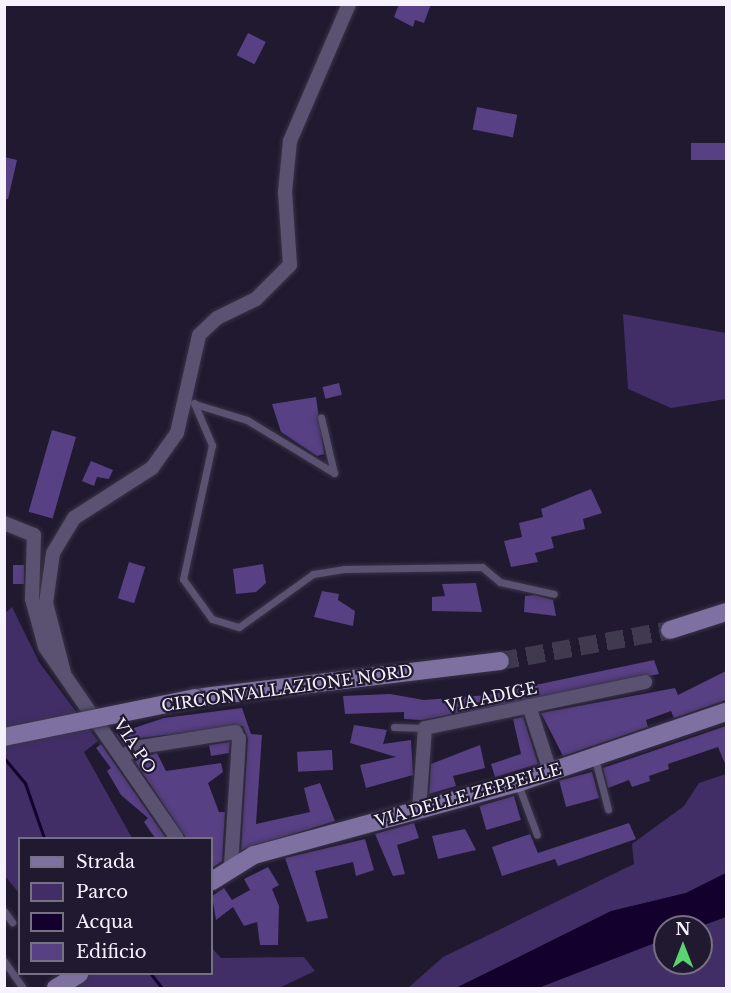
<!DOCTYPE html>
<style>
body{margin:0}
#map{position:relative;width:731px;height:993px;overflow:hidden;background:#20192f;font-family:"Libre Baskerville",serif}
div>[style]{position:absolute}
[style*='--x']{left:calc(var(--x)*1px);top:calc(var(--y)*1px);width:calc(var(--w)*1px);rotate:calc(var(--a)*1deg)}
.green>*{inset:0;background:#412e66}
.water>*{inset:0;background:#13002d}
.stream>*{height:3px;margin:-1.5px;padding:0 1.5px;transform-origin:1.5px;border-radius:1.5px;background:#13002d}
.building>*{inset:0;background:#574084;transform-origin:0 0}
.secondary-tunnel>*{height:18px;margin-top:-9px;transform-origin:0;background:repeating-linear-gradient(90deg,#403a4e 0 18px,transparent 0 27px)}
.roads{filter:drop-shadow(0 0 2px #3a3348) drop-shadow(0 0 2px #3a3348)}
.lane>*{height:7px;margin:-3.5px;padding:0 3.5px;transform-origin:3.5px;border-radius:3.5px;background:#5b5271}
.street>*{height:14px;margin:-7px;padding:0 7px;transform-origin:7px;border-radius:7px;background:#5b5271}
.secondary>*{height:18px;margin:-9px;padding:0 9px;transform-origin:9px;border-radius:9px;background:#7e70a0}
.bridges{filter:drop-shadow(0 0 2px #3a3348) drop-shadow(0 0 2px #3a3348)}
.secondary-bridge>*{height:18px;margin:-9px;padding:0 9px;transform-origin:9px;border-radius:9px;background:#7e70a0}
span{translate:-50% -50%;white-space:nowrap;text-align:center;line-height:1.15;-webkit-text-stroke:4.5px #20192f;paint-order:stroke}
.street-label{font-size:16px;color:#f5f2fe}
.frame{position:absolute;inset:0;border:6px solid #f5f2fe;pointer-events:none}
.legend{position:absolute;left:18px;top:837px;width:195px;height:138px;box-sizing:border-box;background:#20192f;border:2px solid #757082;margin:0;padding:8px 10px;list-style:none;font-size:18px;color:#f5f2fe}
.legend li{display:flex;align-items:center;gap:12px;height:30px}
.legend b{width:30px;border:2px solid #757082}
.north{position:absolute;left:653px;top:915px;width:60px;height:60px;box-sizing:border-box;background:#20192f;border:2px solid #757082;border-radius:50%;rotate:0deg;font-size:16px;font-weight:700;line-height:24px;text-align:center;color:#f5f2fe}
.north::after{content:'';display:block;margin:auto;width:21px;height:27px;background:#59d56f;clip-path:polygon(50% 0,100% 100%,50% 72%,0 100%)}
</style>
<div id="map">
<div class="green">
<i style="clip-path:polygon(623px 314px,726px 333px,726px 399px,671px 408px,628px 389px)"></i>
<i style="clip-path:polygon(12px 607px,39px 662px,98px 741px,84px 752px,132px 838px,20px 838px,19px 893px,5px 876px,4px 614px)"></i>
<i style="clip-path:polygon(726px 774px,726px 873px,686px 893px,611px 912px,456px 988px,408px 988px,443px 957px,634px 864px,632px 844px,684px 806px,699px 783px)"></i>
<i style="clip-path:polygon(726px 917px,726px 988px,538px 988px,665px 939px,665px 963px,701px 963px,698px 927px)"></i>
<i style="clip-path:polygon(212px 948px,221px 958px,304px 957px,315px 971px,279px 988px,73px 988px,64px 974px,212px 974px)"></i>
</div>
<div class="water">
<i style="clip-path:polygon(726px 873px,726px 917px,698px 927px,665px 927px,665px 939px,538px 988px,456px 988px,611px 911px,686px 893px)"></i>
</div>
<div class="stream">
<i style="--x:4;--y:758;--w:33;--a:50"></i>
<i style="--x:25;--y:783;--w:58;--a:70.9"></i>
<i style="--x:151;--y:974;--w:18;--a:52"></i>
</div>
<div class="building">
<i style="clip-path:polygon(399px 4px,431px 4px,424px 23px,415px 20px,413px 27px,394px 17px)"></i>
<i style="left:248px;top:33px;width:20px;height:25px;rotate:27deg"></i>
<i style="left:477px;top:107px;width:41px;height:23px;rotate:11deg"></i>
<i style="left:691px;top:143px;width:35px;height:17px"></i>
<i style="clip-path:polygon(4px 157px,17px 160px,8px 199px,4px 199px)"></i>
<i style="left:339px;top:383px;width:12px;height:17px;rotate:76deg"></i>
<i style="clip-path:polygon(316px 397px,324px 454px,317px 456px,281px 432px,272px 404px)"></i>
<i style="left:52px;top:430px;width:25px;height:85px;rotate:16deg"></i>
<i style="clip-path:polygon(91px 461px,113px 470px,109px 479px,97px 477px,94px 486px,82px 481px)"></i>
<i style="clip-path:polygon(591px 489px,602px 513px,583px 519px,585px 529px,551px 537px,554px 548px,535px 553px,538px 562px,511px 567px,504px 541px,522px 537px,519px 523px,543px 517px,541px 509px)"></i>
<i style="left:129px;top:562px;width:17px;height:38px;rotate:17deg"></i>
<i style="clip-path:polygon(263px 564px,266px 583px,256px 592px,236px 594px,233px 569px)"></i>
<i style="left:13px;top:565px;width:11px;height:19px"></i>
<i style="clip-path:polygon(476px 583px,482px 612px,432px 611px,432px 597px,445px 596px,442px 584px)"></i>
<i style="clip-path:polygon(322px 591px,339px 594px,338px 600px,355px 611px,353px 626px,314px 617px)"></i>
<i style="clip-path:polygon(535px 595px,553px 600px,556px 616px,524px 612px,525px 596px)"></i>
<i style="clip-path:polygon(654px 660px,659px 674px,422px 720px,404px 719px,404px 712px,345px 714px,343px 696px,390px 694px,424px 700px,488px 695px)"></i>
<i style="clip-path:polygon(726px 671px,726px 700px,674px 718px,671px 711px,646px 720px,648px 727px,563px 756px,541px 713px,675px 688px,678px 695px)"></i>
<i style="clip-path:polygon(242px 708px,251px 734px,262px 735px,256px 824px,310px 812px,304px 788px,320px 783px,335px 821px,241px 850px,248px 739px,243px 726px,139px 738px,124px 745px,116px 734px,164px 718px)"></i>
<i style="clip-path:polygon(523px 717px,538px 764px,495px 777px,491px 764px,521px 754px,513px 719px)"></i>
<i style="clip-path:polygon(354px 725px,387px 730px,383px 744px,411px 740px,413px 775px,366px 788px,360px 765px,396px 757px,350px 743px)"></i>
<i style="clip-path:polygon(726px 726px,726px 766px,718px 747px,668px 764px,669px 769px,649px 776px,650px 781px,632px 787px,629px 780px,608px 788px,603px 768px)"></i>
<i style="clip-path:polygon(230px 742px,229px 753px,211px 756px,209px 745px)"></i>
<i style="clip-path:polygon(101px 744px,166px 838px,155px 838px,144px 822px,148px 818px,121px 795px,107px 771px,111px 768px,96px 748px)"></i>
<i style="clip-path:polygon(480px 745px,485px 768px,453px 776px,456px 786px,429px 794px,431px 764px)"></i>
<i style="left:332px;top:750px;width:20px;height:35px;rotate:87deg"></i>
<i style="clip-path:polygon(157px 753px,166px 771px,221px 763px,223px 772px,208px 783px,219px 812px,225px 812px,222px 861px,212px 868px,212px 838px,186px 838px,134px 760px)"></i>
<i style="left:592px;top:772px;width:27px;height:34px;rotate:75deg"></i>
<i style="left:514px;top:796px;width:25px;height:36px;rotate:74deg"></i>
<i style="clip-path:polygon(414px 823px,419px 838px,397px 845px,405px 874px,393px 876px,375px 834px)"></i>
<i style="clip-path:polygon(629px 823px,636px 839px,558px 866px,555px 859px,502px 876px,492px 847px,530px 834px,538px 853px)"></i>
<i style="clip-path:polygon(465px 829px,476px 850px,438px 859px,432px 836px)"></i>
<i style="clip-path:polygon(365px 839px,374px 870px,356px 876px,353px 862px,315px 871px,328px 918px,307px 922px,285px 858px)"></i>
<i style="clip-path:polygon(268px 867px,279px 885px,272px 889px,279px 906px,278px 945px,260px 945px,257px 922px,244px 926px,233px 907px,216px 920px,212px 896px,224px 888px,232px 900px,250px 890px,244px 879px)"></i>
</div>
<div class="secondary-tunnel">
<i style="--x:500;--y:661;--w:173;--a:-10.3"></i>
</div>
<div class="roads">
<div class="lane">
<i style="--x:194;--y:403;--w:46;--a:66.8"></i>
<i style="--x:212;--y:445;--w:137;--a:102.2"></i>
<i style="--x:183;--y:579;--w:49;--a:54.1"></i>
<i style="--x:212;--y:619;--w:28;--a:17"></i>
<i style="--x:239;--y:627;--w:91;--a:-35.6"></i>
<i style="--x:313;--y:574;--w:31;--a:-9"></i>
<i style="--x:344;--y:569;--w:138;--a:-0.8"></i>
<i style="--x:482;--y:567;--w:23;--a:40"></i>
<i style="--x:500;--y:582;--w:55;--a:12.5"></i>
<i style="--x:195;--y:404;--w:54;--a:17.1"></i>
<i style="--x:247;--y:420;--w:102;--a:31.3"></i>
<i style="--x:334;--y:473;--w:57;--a:-103.1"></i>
<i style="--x:394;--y:727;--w:31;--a:2"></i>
<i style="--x:595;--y:759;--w:52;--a:75.4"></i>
<i style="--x:518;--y:784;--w:54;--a:69.6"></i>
<i style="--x:4;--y:911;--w:14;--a:54"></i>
<i style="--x:4;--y:961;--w:33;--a:55"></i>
</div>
<div class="street">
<i style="--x:4;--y:523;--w:32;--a:22"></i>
<i style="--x:34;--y:535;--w:64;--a:91.8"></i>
<i style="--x:32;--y:599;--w:50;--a:74.8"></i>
<i style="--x:45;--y:647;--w:232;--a:55.4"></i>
<i style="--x:64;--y:673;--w:72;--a:-104.4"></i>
<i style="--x:46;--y:603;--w:50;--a:-82"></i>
<i style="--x:53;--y:553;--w:41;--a:-59"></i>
<i style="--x:74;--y:518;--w:93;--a:-32.7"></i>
<i style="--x:152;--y:468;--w:43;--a:-54.5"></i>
<i style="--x:177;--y:433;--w:100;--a:-77.3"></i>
<i style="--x:199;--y:335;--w:25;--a:-43"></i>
<i style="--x:217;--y:318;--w:43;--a:-26"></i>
<i style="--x:256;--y:299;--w:48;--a:-45"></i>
<i style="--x:290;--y:265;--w:73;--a:-93.9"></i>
<i style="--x:285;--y:192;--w:51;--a:-84.4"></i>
<i style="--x:290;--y:141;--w:149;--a:-66.7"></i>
<i style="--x:529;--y:706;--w:68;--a:72.1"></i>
<i style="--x:123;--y:756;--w:19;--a:-28"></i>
<i style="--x:140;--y:747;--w:97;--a:-8.9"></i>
<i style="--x:419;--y:810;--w:82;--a:-85.8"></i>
<i style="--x:425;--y:728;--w:225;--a:-11.8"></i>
<i style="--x:231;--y:866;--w:128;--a:-86.4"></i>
</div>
<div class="secondary">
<i style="--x:670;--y:630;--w:59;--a:-17.8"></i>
<i style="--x:195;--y:698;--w:307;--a:-6.9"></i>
<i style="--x:212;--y:881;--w:49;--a:-31.8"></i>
<i style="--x:254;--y:855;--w:273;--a:-15.3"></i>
<i style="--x:517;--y:783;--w:221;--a:-18.8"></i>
<i style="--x:56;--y:988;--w:27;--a:-31"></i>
</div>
</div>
<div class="bridges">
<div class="secondary-bridge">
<i style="--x:4;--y:737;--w:195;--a:-11.5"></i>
</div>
</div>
<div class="street-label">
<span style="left:287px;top:688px;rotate:-8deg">CIRCONVALLAZIONE NORD</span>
<span style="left:491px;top:697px;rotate:-12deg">VIA ADIGE</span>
<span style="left:135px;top:746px;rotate:56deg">VIA PO</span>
<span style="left:468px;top:795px;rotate:-16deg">VIA DELLE ZEPPELLE</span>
</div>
<div class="frame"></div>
<ul class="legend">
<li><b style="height:8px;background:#7e70a0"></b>Strada</li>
<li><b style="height:16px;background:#412e66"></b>Parco</li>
<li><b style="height:16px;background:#13002d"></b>Acqua</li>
<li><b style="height:16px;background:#574084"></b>Edificio</li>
</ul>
<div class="north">N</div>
</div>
